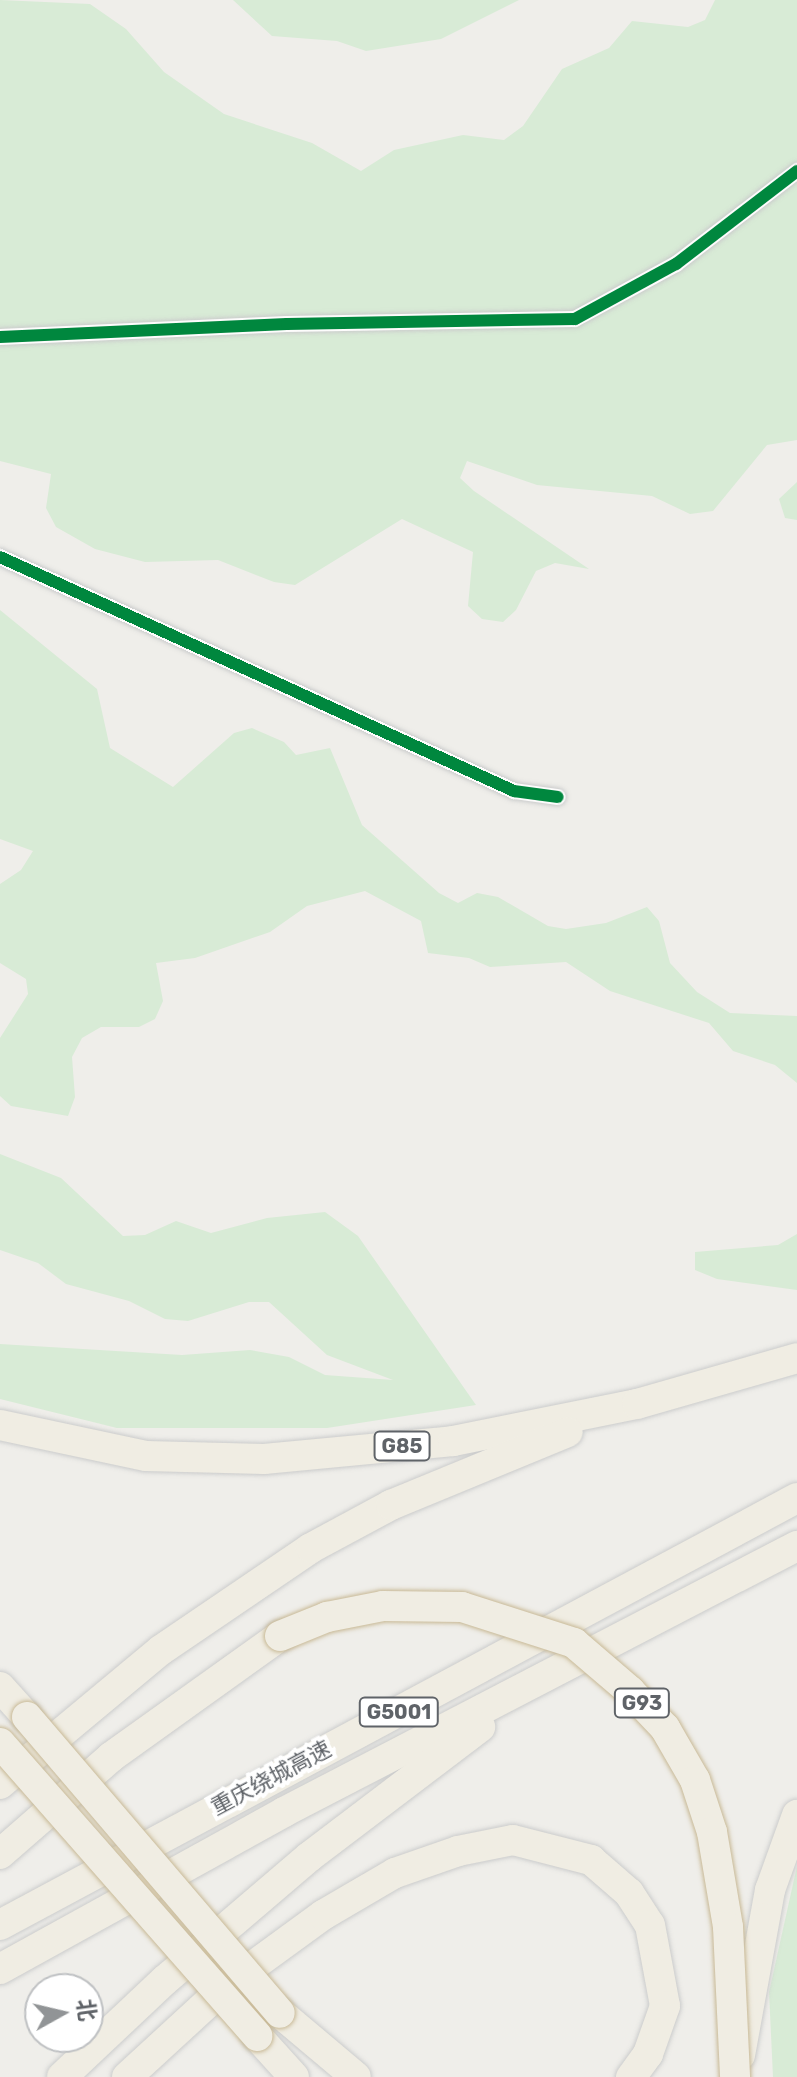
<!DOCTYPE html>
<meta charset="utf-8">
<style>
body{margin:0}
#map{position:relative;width:797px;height:2077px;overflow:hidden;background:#efeeea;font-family:Rubik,"Noto Sans SC",sans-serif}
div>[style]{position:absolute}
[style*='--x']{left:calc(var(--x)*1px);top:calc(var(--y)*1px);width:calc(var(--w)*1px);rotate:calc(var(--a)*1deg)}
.green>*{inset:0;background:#d8ebd6}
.roads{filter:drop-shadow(0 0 2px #cbcccc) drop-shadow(0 0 2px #cbcccc)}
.minor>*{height:16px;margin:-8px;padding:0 8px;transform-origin:8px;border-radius:8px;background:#fdfcfc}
.motorway>*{height:30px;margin:-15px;padding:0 15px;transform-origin:15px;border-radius:15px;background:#f0ede3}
.bridges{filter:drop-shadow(0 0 2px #c8b996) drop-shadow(0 0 2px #c8b996)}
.motorway-bridge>*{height:30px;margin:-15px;padding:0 15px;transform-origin:15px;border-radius:15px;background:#f0ede3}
.cycleway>*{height:12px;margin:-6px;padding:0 6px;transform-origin:6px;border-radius:6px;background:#00873e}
span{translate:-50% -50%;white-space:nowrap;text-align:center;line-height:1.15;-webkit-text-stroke:8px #fff;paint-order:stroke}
.shield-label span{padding:2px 6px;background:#fff;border:2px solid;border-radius:6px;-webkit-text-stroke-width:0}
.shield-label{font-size:20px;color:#5f6368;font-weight:700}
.street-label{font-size:22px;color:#5f6368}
.north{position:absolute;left:24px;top:1973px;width:80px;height:80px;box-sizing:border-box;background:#fff;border:2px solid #bfc1c3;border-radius:50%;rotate:82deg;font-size:22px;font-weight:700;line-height:32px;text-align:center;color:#5f6368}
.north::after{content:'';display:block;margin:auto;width:28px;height:36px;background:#919496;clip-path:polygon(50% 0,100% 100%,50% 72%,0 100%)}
</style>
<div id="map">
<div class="green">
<i style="clip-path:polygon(0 0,90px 4px,126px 29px,164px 72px,224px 114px,312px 143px,361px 171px,394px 150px,463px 135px,504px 140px,523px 126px,562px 69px,609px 48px,632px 21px,688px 27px,705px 20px,715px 0,797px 0,797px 440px,767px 445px,713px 511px,690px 514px,652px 496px,537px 485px,467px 461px,460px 478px,474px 491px,589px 569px,555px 563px,536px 571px,516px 610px,503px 622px,482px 619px,468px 606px,473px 552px,402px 519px,295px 585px,274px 582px,218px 560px,145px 562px,95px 549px,56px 527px,46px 508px,51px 474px,0 461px)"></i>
<i style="clip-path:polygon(233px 0,519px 0,441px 39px,366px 51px,337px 41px,272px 36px)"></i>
<i style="clip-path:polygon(797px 482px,797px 520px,785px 518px,779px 499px)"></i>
<i style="clip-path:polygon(0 610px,97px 689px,110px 748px,173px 787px,234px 733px,252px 728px,284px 742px,296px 755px,330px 748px,362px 825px,439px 893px,458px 903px,477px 893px,498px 897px,548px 926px,566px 929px,606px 923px,647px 907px,659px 921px,670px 963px,697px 992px,730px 1013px,797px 1016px,797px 1083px,775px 1065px,733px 1051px,709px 1023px,610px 991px,566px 962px,490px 967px,469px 958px,428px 953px,421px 921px,365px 891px,307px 906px,270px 932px,195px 958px,156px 963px,163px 1001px,155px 1019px,139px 1027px,101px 1027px,82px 1038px,72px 1057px,75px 1097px,68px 1116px,11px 1106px,0 1096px,0 1038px,28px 994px,26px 979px,0 963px,0 884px,21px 870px,33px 851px,0 839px)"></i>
<i style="clip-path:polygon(0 1154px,61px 1178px,123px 1236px,145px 1235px,176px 1221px,211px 1233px,267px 1218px,325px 1212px,358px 1236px,476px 1405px,327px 1428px,117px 1428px,0 1399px,0 1344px,182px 1355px,250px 1350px,289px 1357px,325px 1375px,393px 1380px,327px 1355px,269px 1302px,249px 1302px,188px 1321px,165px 1319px,129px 1301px,66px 1284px,38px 1263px,0 1250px)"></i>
<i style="clip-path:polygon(797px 1234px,797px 1290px,717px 1279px,695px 1270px,695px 1252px,778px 1245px)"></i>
<i style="clip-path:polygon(797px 1866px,797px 2077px,773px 2077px,769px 1992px)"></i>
</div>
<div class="roads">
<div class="minor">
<i style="--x:0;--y:337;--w:287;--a:-2.6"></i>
<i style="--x:287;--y:324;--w:288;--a:-1"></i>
<i style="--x:575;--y:319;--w:115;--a:-28.6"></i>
<i style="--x:676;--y:264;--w:153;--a:-37.5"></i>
<i style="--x:0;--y:557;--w:565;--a:24.48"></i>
<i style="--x:514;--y:791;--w:44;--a:7.8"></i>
</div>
<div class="motorway">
<i style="--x:0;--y:1425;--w:149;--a:12"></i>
<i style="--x:146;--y:1456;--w:118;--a:1.5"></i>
<i style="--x:264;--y:1459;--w:190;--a:-5.4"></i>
<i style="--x:453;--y:1441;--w:188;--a:-11.4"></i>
<i style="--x:637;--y:1404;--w:166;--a:-16"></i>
<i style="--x:0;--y:1687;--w:40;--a:48"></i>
<i style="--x:0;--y:1784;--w:209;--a:-39.8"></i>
<i style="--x:161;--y:1650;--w:181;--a:-34.2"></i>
<i style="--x:311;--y:1548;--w:91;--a:-28.3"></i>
<i style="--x:391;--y:1505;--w:191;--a:-22.4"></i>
<i style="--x:0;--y:1854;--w:147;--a:-41.1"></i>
<i style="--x:111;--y:1757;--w:208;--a:-35.6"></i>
<i style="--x:0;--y:1925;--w:904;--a:-28.18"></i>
<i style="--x:0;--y:1969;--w:325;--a:-28.9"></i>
<i style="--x:284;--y:1812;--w:578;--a:-27.41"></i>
<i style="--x:280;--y:2013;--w:99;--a:40.1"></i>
<i style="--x:257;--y:2036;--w:55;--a:47.9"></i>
<i style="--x:740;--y:2055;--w:168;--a:-79.7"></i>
<i style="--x:770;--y:1890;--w:80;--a:-70.2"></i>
<i style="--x:62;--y:2077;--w:141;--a:-43.3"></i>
<i style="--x:165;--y:1980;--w:189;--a:-40.5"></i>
<i style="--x:309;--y:1857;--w:215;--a:-37.2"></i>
<i style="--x:127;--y:2077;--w:136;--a:-42.6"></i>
<i style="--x:227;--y:1985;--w:119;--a:-36.1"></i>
<i style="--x:323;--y:1915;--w:83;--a:-30.3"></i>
<i style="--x:395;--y:1873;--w:67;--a:-19.2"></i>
<i style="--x:458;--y:1851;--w:56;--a:-11.3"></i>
<i style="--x:513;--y:1840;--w:81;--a:14.4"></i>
<i style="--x:591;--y:1860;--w:50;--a:41"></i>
<i style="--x:629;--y:1893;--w:38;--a:57"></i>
<i style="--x:650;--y:1925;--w:82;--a:79.5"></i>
<i style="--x:665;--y:2006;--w:51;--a:109.5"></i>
<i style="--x:648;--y:2054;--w:29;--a:126"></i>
</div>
</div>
<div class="bridges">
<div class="motorway-bridge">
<i style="--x:280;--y:1636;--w:51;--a:-22"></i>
<i style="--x:327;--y:1617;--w:57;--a:-11.1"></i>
<i style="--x:383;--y:1606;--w:79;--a:0.7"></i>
<i style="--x:462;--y:1607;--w:118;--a:17.8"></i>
<i style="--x:574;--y:1643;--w:74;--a:40.6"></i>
<i style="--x:630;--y:1691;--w:51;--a:46.6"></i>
<i style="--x:665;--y:1728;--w:60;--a:60"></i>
<i style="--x:695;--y:1780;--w:55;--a:71.9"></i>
<i style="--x:712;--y:1832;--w:96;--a:80.4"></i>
<i style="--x:728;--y:1927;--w:150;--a:87.3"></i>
<i style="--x:27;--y:1717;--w:389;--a:49.5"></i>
<i style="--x:0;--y:1743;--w:390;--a:48.7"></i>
</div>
</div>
<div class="cycleway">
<i style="--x:0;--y:337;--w:287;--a:-2.6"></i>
<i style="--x:287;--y:324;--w:288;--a:-1"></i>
<i style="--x:575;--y:319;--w:115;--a:-28.6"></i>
<i style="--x:676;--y:264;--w:153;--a:-37.5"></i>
<i style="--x:0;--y:557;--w:565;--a:24.48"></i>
<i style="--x:514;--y:791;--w:44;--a:7.8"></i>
</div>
<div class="shield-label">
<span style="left:402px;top:1446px">G85</span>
<span style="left:642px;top:1703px">G93</span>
<span style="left:399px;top:1712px">G5001</span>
</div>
<div class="street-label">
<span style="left:271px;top:1778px;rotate:-28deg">重庆绕城高速</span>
</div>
<div class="north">北</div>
</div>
